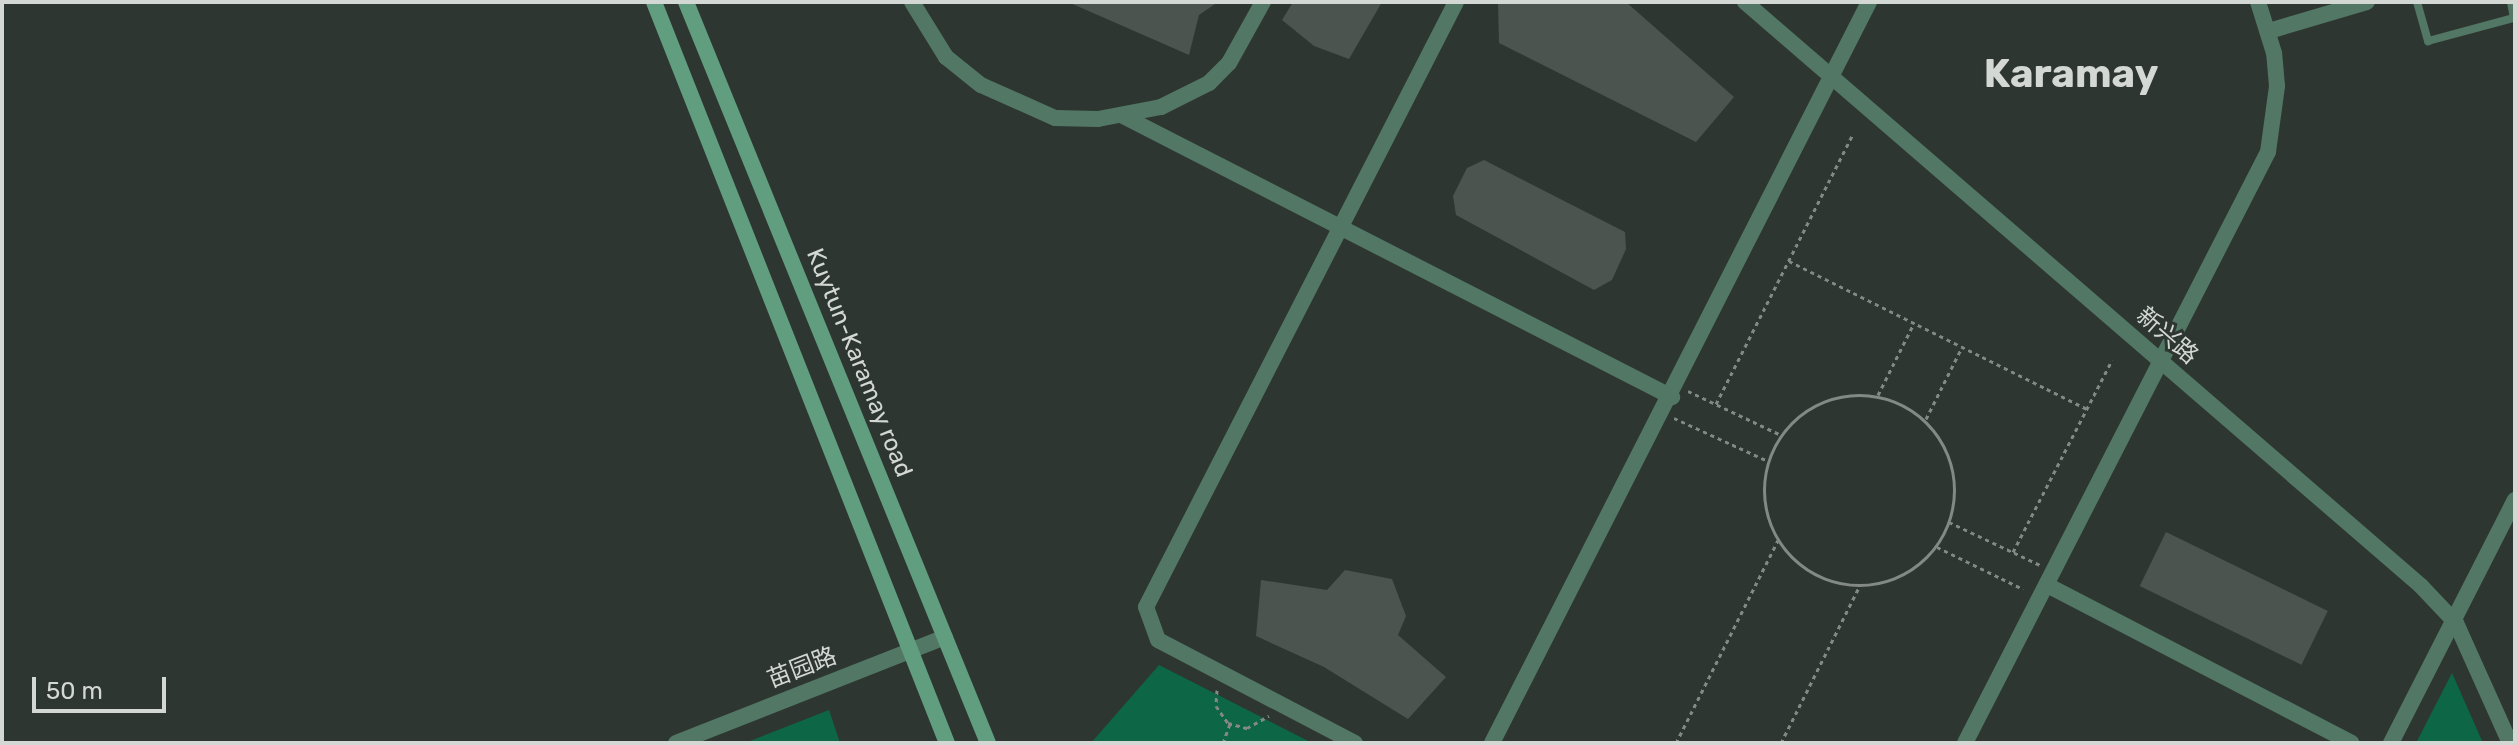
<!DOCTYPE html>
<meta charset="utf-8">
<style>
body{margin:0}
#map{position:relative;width:2517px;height:745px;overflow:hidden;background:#2e3632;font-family:Rubik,"Noto Sans SC",sans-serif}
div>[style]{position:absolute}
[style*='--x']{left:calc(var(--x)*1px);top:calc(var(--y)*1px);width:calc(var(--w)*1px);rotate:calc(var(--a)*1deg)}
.green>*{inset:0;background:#0d6746}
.building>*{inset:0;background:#4b544f;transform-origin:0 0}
.path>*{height:3px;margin-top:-1.5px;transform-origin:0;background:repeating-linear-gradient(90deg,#838a86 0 4px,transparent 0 8px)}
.path>.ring{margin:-1.5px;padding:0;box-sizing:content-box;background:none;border:3px solid #838a86;border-radius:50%}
.service>*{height:8px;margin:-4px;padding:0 4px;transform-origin:4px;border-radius:4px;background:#527765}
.minor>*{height:16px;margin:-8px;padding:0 8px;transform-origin:8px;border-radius:8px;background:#527765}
.tertiary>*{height:16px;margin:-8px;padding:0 8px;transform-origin:8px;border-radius:8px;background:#527765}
.secondary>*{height:16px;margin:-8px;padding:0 8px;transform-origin:8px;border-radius:8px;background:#619d7f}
span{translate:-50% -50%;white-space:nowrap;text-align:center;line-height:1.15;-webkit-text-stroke:6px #2e3632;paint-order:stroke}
.street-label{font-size:24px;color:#d3d8d5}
.town-label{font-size:40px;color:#d3d8d5;font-weight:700}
.frame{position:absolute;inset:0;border:4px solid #d3d8d5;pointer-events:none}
.scale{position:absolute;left:32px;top:677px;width:134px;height:36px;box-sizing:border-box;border:4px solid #d3d8d5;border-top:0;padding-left:10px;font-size:24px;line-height:28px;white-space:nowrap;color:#d3d8d5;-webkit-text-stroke:6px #2e3632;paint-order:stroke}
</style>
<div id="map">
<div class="green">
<i style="clip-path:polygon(1159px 665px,1312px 743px,1091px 743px)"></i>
<i style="clip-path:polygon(2452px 673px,2483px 743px,2416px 743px)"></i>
<i style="clip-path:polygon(829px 710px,840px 743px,745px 743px)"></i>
</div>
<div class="building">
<i style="clip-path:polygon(1068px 2px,1218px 2px,1199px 15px,1189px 55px)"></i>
<i style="clip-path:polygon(1293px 2px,1382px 2px,1349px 59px,1314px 46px,1282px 20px)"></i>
<i style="clip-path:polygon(1498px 2px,1626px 2px,1734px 97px,1696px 142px,1499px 43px)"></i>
<i style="clip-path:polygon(1484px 160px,1625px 232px,1626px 249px,1612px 280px,1594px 290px,1456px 215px,1453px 196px,1467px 168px)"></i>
<i style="left:2166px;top:532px;width:180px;height:60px;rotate:26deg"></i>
<i style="clip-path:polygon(1345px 570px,1392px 579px,1406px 616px,1398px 635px,1446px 677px,1408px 719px,1324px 667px,1256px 636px,1261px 580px,1327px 590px)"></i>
</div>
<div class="path">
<i style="--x:1789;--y:261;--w:333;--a:26.4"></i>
<i style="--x:1688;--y:391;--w:103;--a:25.3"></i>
<i class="ring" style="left:1764px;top:395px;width:187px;height:187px"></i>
<i style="--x:1878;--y:395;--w:80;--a:-63.4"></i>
<i style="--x:1716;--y:404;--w:303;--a:-63.1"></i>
<i style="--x:1674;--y:418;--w:103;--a:24.6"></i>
<i style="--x:1926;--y:419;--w:80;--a:-63.4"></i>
<i style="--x:1949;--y:522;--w:101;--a:25.3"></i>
<i style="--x:1937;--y:547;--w:96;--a:26"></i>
<i style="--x:2013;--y:552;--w:216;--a:-62.7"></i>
<i style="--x:1217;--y:690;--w:16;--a:94"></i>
<i style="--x:1216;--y:706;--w:21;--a:55"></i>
<i style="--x:1228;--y:723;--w:20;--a:15"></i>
<i style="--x:1247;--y:728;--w:25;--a:-29"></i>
<i style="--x:1223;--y:743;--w:20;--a:-70"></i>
<i style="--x:1676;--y:743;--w:227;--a:-63.3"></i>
<i style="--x:1781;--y:743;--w:177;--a:-63.4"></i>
</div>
<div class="service">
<i style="--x:2417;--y:2;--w:41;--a:74.2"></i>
<i style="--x:2428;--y:41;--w:89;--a:-15"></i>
<i style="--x:2514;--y:18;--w:16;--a:-101"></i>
</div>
<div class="minor">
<i style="--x:912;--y:2;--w:65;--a:58.3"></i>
<i style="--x:946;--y:57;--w:45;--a:38.7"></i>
<i style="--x:981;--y:85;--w:81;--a:24"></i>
<i style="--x:1055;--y:118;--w:43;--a:1.3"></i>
<i style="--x:1098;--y:119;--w:64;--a:-10.8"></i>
<i style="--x:1161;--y:107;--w:54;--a:-26.6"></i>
<i style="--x:1209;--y:83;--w:28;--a:-45"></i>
<i style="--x:1229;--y:63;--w:70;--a:-60.9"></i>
<i style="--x:2269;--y:31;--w:102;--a:-16.5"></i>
<i style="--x:1123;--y:116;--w:617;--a:27.11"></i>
<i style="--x:2047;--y:585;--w:343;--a:27.4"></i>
<i style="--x:676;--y:743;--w:289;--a:-21.5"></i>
<i style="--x:1355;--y:743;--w:222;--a:-152.4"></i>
<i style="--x:1158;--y:640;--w:35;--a:-110"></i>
<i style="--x:1146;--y:607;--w:680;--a:-62.87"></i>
<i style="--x:1492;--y:743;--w:831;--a:-63.03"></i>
<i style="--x:1965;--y:743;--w:664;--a:-62.86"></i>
<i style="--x:2268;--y:152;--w:67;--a:-82.2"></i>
<i style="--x:2277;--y:86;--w:33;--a:-95"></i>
<i style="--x:2274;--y:53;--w:53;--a:-107.4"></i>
<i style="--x:2391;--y:743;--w:273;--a:-63"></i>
</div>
<div class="tertiary">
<i style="--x:1745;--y:2;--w:893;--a:40.82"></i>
<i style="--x:2421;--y:586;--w:51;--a:46.6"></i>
<i style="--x:2456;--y:623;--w:132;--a:65.8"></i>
</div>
<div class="secondary">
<i style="--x:654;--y:2;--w:797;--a:68.43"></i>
<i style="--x:686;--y:2;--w:800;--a:67.83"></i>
</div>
<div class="street-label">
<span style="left:2167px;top:336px;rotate:41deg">新兴路</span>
<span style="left:859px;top:363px;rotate:68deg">Kuytun-Karamay road</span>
<span style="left:802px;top:668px;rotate:-21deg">苗园路</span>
</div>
<div class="town-label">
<span style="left:2071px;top:74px">Karamay</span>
</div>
<div class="frame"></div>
<div class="scale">50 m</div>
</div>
